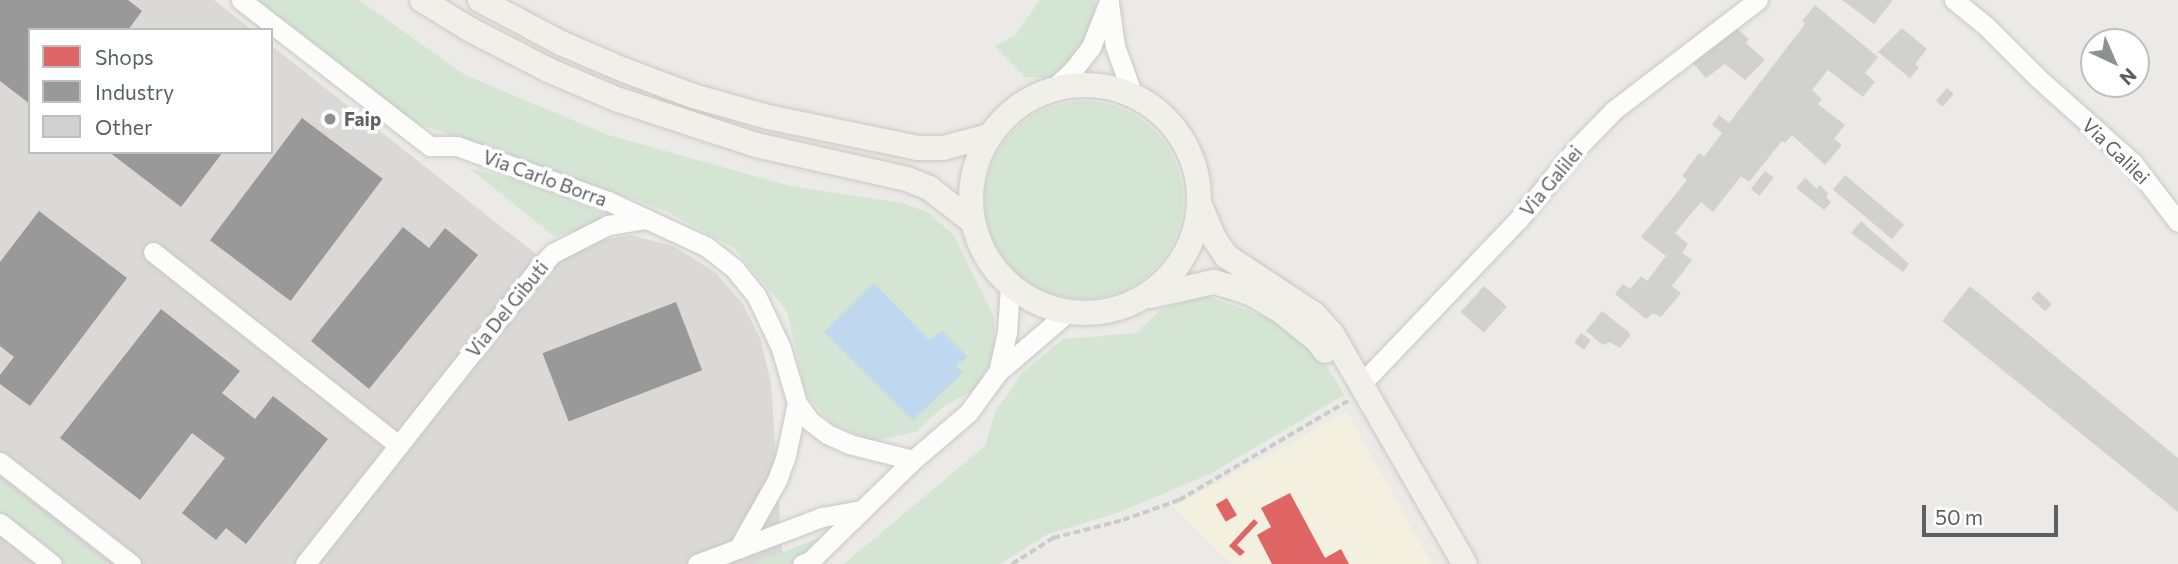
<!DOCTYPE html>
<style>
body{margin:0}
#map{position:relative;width:2178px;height:564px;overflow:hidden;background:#ebeae6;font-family:Commissioner,sans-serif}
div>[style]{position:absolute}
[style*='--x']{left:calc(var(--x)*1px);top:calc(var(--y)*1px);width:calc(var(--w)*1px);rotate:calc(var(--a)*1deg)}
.commercial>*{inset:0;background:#f3f0e0}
.industrial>*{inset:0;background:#dbd9d6}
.green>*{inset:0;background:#d5e5d4}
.round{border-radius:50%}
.water>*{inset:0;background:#bfd8f0}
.shops>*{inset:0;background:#e06666;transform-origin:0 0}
.industry>*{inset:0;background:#999;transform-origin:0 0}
.building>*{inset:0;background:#d1d1cf;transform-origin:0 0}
.path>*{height:3.5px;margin-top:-1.75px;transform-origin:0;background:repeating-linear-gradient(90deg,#c8ccca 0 7px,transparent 0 10.5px)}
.roads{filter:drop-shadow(0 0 2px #c8c8c7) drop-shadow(0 0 2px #c8c8c7)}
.minor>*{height:19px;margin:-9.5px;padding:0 9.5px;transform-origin:9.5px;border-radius:9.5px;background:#fcfcfb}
.major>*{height:24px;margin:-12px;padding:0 12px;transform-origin:12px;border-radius:12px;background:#f1f0e8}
.major>.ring{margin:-12px;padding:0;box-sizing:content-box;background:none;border:24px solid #f1f0e8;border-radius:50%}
.dots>*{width:19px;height:19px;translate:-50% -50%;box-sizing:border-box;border:4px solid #fff;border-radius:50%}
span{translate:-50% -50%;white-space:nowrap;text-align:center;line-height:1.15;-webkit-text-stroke:7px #fff;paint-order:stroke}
.poi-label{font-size:19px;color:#5c5f63;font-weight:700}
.left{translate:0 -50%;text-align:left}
.street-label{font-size:19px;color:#5c5f63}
.legend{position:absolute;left:28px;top:28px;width:245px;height:126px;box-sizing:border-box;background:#fff;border:2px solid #bebfc1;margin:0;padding:9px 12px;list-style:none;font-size:21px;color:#5c5f63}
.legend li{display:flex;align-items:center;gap:14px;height:35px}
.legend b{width:35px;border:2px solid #bebfc1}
.north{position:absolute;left:2080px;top:28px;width:70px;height:70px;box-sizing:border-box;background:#fff;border:2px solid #bebfc1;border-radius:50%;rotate:136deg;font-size:19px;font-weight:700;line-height:28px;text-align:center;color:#5c5f63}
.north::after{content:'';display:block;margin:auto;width:24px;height:32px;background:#8e9091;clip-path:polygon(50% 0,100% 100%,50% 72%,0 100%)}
.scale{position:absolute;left:1922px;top:505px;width:136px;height:32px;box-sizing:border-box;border:4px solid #5c5f63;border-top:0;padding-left:9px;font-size:21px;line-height:24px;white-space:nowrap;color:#5c5f63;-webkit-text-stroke:5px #fff;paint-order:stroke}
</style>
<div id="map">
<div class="commercial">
<i style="clip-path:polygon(1347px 412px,1432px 564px,1232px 564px,1173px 507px)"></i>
</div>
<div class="industrial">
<i style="clip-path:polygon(0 0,214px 0,252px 30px,30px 30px,30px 152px,271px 152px,271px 45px,551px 266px,582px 244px,630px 235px,673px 246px,715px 272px,743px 304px,760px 338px,771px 383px,783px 564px,0 564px)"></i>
</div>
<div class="green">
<i style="clip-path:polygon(250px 0,359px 0,465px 75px,608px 135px,790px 186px,902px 203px,929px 213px,954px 235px,994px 317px,995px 351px,977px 388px,943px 407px,916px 432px,872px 441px,832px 424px,806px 395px,787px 311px,734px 248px,666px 211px,411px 121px)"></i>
<i style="clip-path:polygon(1040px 0,1096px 0,1095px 18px,1078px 55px,1051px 78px,1025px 77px,995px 46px,1014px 36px)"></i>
<i class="round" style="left:985px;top:101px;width:198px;height:198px"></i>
<i style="clip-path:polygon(469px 168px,527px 183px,604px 213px,601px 222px,555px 237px)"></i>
<i style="clip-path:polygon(1203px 295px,1270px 318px,1323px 359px,1344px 395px,1210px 474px,1117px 513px,1048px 534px,1000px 564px,844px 564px,985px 446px,995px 412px,1022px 373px,1063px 339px,1136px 333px,1160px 310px)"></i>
<i style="clip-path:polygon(0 480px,107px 564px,64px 564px,0 514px)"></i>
<i style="clip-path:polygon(836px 531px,792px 564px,753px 564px)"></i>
</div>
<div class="water">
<i style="clip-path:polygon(874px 283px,929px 340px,942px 331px,968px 357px,956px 365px,963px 373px,913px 420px,824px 332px)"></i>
</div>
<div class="shops">
<i style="clip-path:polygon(1290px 493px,1325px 558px,1341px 549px,1349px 564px,1272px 564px,1257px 535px,1271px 527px,1261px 508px)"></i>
<i style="left:1227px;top:498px;width:20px;height:13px;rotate:60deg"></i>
<i style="clip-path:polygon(1254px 519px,1258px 523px,1237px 545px,1245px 552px,1240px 556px,1229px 546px)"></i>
</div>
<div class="industry">
<i style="clip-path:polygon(0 0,128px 0,142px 11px,128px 30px,30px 30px,30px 104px,0 81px)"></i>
<i style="left:302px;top:118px;width:101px;height:153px;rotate:37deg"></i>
<i style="clip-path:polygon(109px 152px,223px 152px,181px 207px)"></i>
<i style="clip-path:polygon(39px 211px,127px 278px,30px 406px,0 384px,0 375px,14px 357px,0 346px,0 262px)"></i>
<i style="clip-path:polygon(403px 227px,429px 248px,445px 228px,478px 255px,369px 389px,311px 341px)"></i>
<i style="left:676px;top:302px;width:73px;height:143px;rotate:69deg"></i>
<i style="clip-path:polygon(161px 309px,240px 371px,222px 393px,255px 419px,273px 396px,328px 439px,246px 544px,226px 528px,216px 540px,182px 513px,225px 458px,192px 433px,140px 500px,60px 438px)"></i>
</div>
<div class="building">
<i style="clip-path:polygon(1842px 0,1893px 0,1874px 24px)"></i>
<i style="clip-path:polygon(1815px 5px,1878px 57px,1865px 73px,1875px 82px,1863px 97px,1828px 70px,1812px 90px,1822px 99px,1818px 104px,1845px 125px,1834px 139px,1842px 145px,1825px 165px,1792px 135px,1785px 143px,1782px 141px,1749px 182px,1741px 176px,1713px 212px,1701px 202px,1675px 233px,1688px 244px,1682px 253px,1692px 260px,1672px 286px,1681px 293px,1661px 317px,1653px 313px,1646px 319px,1615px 294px,1623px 284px,1630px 289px,1641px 276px,1647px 281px,1666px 256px,1641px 237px,1687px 180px,1682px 176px,1699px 153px,1704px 157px,1722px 133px,1712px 125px,1719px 115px,1729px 123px,1805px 24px,1802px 21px)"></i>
<i style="clip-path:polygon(1736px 28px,1749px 39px,1746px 43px,1765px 60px,1745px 80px,1725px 64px,1706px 78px,1692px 62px)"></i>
<i style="clip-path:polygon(1902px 28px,1927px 49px,1915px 64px,1919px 67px,1910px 78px,1878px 52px)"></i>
<i style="left:1947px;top:88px;width:9px;height:17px;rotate:41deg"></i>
<i style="left:1765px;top:171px;width:11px;height:23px;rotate:38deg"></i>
<i style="left:1845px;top:175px;width:77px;height:19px;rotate:40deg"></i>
<i style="clip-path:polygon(1805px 178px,1817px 189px,1820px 185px,1828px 193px,1826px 197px,1831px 202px,1824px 210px,1796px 188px)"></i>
<i style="clip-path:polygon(1861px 221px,1909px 264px,1903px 272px,1851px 233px)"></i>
<i style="left:1484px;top:286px;width:31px;height:35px;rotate:42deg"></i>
<i style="clip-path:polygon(1970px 286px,2178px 458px,2178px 512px,1942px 321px)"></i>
<i style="left:2038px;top:291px;width:19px;height:10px;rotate:43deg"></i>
<i style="clip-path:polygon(1602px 311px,1629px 332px,1630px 336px,1620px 348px,1609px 342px,1603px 345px,1586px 331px)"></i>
<i style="left:1581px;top:333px;width:12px;height:12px;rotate:35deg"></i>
</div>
<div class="path">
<i style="--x:1012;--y:564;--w:49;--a:-32.4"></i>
<i style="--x:1053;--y:538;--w:72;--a:-14.4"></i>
<i style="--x:1123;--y:520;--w:59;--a:-19.7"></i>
<i style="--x:1179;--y:500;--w:196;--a:-30.4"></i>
</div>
<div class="roads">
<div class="minor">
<i style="--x:241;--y:0;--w:239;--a:37.7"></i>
<i style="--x:430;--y:146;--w:27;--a:0"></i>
<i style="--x:457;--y:146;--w:161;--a:20"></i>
<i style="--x:608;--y:201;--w:109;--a:24.9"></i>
<i style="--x:707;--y:247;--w:34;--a:38"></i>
<i style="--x:734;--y:268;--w:35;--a:51"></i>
<i style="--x:756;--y:295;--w:59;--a:64.7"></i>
<i style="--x:781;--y:348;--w:57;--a:73.8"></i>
<i style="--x:797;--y:403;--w:22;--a:54"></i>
<i style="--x:810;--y:421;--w:21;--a:37"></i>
<i style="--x:827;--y:434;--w:24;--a:24"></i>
<i style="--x:849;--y:444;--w:66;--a:14"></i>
<i style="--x:1954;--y:0;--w:41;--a:39.1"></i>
<i style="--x:1986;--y:26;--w:74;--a:45"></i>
<i style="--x:2038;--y:78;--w:127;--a:41.8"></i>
<i style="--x:2133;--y:163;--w:74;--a:52.7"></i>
<i style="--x:1109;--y:3;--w:43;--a:82.1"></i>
<i style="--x:1115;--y:46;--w:50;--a:70.1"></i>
<i style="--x:1053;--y:89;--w:28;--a:-44"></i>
<i style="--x:1073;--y:70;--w:29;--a:-52"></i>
<i style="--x:1091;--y:47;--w:49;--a:-68.6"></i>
<i style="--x:153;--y:252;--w:312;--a:38.2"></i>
<i style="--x:998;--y:372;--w:41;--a:-77.3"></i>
<i style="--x:1007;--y:332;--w:46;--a:-86.3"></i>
<i style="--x:1362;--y:383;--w:226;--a:-46.3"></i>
<i style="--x:1518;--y:220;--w:92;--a:-50.8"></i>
<i style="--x:1576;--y:149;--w:54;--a:-45.7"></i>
<i style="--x:1614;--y:110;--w:181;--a:-37.4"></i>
<i style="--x:0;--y:462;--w:166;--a:37.9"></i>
<i style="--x:0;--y:523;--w:66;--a:38.3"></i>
<i style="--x:738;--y:549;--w:79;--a:-60.5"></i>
<i style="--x:777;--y:480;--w:27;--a:-70"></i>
<i style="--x:786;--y:455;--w:53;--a:-78.1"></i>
<i style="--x:305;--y:564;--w:373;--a:-51.7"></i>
<i style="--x:536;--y:271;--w:25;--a:-47"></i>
<i style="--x:553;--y:253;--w:62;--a:-27"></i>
<i style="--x:608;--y:225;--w:39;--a:-9"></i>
<i style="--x:697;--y:564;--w:134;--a:-20.6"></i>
<i style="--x:822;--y:517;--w:41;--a:-9.9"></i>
<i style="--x:802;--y:564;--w:9;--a:-21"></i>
<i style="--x:810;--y:561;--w:144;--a:-44.4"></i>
<i style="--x:913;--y:460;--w:72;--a:-40.5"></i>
<i style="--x:968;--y:413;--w:51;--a:-53.8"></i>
<i style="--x:998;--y:372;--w:92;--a:-40.6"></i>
</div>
<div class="major">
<i style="--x:422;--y:0;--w:55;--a:31.7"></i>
<i style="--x:469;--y:29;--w:89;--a:27.4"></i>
<i style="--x:548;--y:70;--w:74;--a:23.1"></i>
<i style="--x:616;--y:99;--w:147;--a:18.2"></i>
<i style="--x:756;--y:145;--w:155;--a:12.7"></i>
<i style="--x:907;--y:179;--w:24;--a:22"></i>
<i style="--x:929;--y:188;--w:56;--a:37.7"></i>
<i style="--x:480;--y:0;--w:92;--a:28"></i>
<i style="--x:561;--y:43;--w:69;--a:23.2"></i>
<i style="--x:624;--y:70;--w:74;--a:20.6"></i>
<i style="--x:693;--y:96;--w:78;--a:15.6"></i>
<i style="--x:768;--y:117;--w:153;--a:11.7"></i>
<i style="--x:918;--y:148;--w:25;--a:0"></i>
<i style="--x:943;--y:148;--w:48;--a:-14.6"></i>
<i class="ring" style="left:971px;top:85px;width:204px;height:204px"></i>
<i style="--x:1200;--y:205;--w:36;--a:67"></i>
<i style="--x:1214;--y:238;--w:22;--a:56"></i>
<i style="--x:1226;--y:256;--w:105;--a:33.4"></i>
<i style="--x:1314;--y:314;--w:27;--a:48"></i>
<i style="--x:1332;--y:334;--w:266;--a:60"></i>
<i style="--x:1151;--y:296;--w:64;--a:-12.7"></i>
<i style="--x:1213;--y:282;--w:23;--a:15"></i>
<i style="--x:1235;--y:288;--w:20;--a:20"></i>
<i style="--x:1254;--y:295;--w:33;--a:31"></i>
<i style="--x:1282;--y:312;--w:46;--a:38.9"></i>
<i style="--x:1318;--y:341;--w:12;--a:55"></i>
</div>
</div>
<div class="dots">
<i style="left:330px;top:119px;background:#8e9091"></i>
</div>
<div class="poi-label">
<span class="left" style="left:344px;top:119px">Faip</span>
</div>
<div class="street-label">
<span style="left:2116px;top:151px;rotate:44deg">Via Galilei</span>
<span style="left:545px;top:178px;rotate:20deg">Via Carlo Borra</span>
<span style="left:1551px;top:181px;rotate:-50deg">Via Galilei</span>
<span style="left:507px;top:309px;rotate:-51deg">Via Del Gibuti</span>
</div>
<ul class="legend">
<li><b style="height:19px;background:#e06666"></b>Shops</li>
<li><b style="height:19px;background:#999"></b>Industry</li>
<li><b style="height:19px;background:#d1d1cf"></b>Other</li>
</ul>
<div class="north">N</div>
<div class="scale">50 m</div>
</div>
